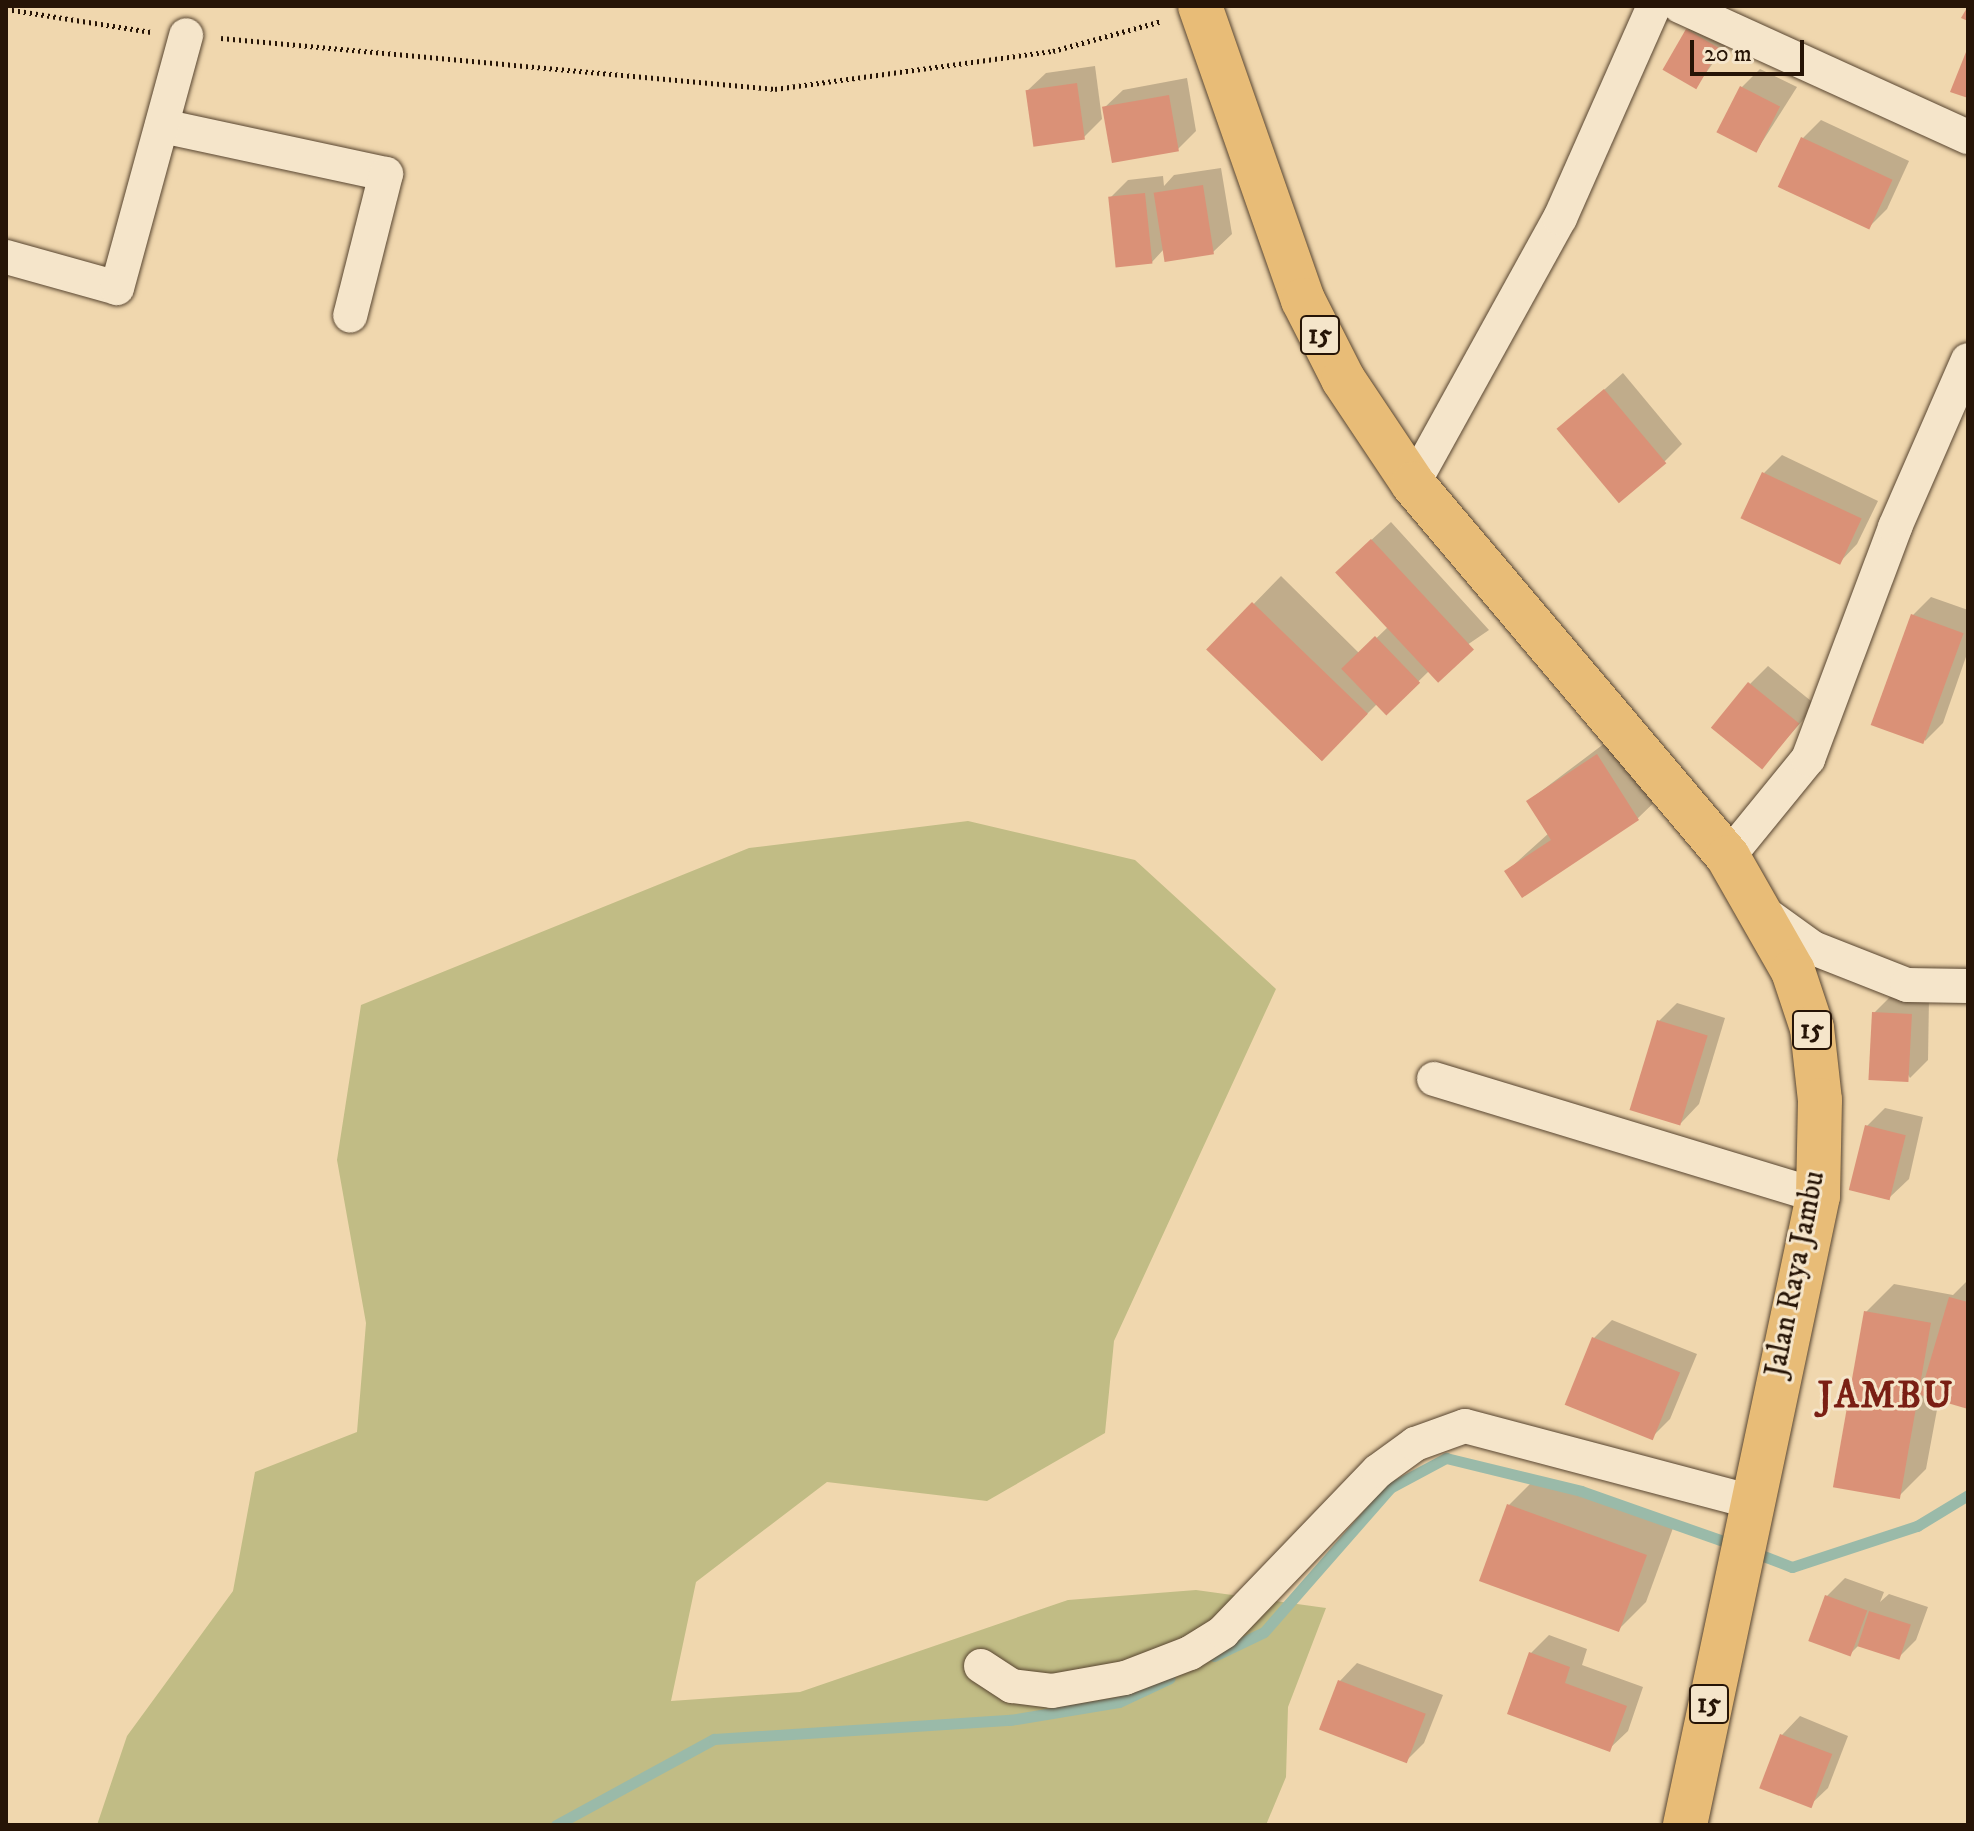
<!DOCTYPE html>
<style>
body{margin:0}
#map{position:relative;width:1974px;height:1831px;overflow:hidden;background:#f0d7ae;font-family:"IM FELL DW Pica",serif}
div>[style]{position:absolute}
[style*='--x']{left:calc(var(--x)*1px);top:calc(var(--y)*1px);width:calc(var(--w)*1px);rotate:calc(var(--a)*1deg)}
.green>*{inset:0;background:#c1bc85}
.shadow>*{inset:0;background:#0003}
.stream>*{height:11px;margin:-5.5px;padding:0 5.5px;transform-origin:5.5px;border-radius:5.5px;background:#9abaa9}
.building>*{inset:0;background:#da9177;transform-origin:0 0}
.path>*{height:5px;margin-top:-2.5px;transform-origin:0;background:repeating-linear-gradient(90deg,#261406 0 2px,transparent 0 6px)}
.roads{filter:drop-shadow(0 0 2px #584530) drop-shadow(0 0 2px #584530)}
.minor>*{height:34px;margin:-17px;padding:0 17px;transform-origin:17px;border-radius:17px;background:#f5e5ca}
.trunk>*{height:44px;margin:-22px;padding:0 22px;transform-origin:22px;border-radius:22px;background:#e8bc77}
span{translate:-50% -50%;white-space:nowrap;text-align:center;line-height:1.15;-webkit-text-stroke:6px #f5e5ca;paint-order:stroke}
.shield-label span{padding:2px 6px;background:#f5e5ca;border:2px solid;border-radius:6px;-webkit-text-stroke-width:0}
.shield-label{font-size:28px;color:#261406;font-weight:700}
.street-label{font-size:30px;color:#261406}
.district-label{font-size:38px;color:#7a1f14;font-weight:700;letter-spacing:2px}
.frame{position:absolute;inset:0;border:8px solid #261406;pointer-events:none}
.scale{position:absolute;left:1690px;top:40px;width:114px;height:36px;box-sizing:border-box;border:4px solid #261406;border-top:0;padding-left:10px;font-size:24px;line-height:28px;white-space:nowrap;color:#261406;-webkit-text-stroke:6px #f5e5ca;paint-order:stroke}
</style>
<div id="map">
<div class="green">
<i style="clip-path:polygon(968px 821px,1135px 860px,1276px 989px,1114px 1341px,1105px 1433px,987px 1501px,827px 1482px,696px 1582px,671px 1701px,800px 1692px,1068px 1600px,1196px 1590px,1326px 1608px,1288px 1707px,1286px 1777px,1266px 1825px,97px 1825px,127px 1736px,233px 1591px,255px 1472px,357px 1432px,366px 1323px,337px 1160px,361px 1005px,749px 848px)"></i>
</div>
<div class="shadow">
<i style="clip-path:polygon(1706px 12px,1737px 30px,1695px 88px,1687px 30px)"></i>
<i style="clip-path:polygon(1095px 66px,1102px 119px,1084px 137px,1027px 91px,1046px 73px)"></i>
<i style="clip-path:polygon(1760px 69px,1797px 87px,1757px 150px,1742px 87px)"></i>
<i style="clip-path:polygon(1187px 78px,1196px 131px,1178px 149px,1104px 108px,1123px 90px)"></i>
<i style="clip-path:polygon(1821px 120px,1909px 161px,1887px 209px,1869px 227px,1803px 138px)"></i>
<i style="clip-path:polygon(1221px 168px,1232px 234px,1213px 252px,1164px 249px,1152px 262px,1110px 198px,1128px 180px,1163px 176px,1164px 186px,1174px 175px)"></i>
<i style="clip-path:polygon(1623px 373px,1682px 444px,1664px 462px,1560px 429px)"></i>
<i style="clip-path:polygon(1782px 455px,1878px 501px,1857px 544px,1839px 563px,1764px 473px)"></i>
<i style="clip-path:polygon(1391px 522px,1489px 630px,1429px 671px,1387px 712px,1378px 703px,1321px 760px,1209px 650px,1281px 576px,1360px 654px,1388px 627px,1356px 554px)"></i>
<i style="clip-path:polygon(1931px 597px,1968px 610px,1968px 651px,1943px 723px,1925px 741px,1913px 615px)"></i>
<i style="clip-path:polygon(1768px 666px,1816px 705px,1762px 767px,1750px 684px)"></i>
<i style="clip-path:polygon(1625px 728px,1666px 791px,1638px 818px,1522px 895px,1507px 871px,1549px 833px,1528px 801px)"></i>
<i style="clip-path:polygon(1892px 995px,1929px 996px,1928px 1060px,1910px 1078px,1874px 1013px)"></i>
<i style="clip-path:polygon(1677px 1003px,1725px 1018px,1699px 1104px,1681px 1123px,1659px 1021px)"></i>
<i style="clip-path:polygon(1885px 1108px,1923px 1117px,1909px 1179px,1890px 1197px,1867px 1126px)"></i>
<i style="clip-path:polygon(1968px 1280px,1968px 1407px,1939px 1399px,1926px 1469px,1899px 1496px,1866px 1312px,1894px 1284px,1953px 1295px)"></i>
<i style="clip-path:polygon(1612px 1320px,1697px 1354px,1670px 1419px,1652px 1437px,1594px 1338px)"></i>
<i style="clip-path:polygon(1536px 1478px,1673px 1528px,1646px 1602px,1618px 1630px,1509px 1505px)"></i>
<i style="clip-path:polygon(1845px 1578px,1884px 1592px,1880px 1602px,1889px 1594px,1928px 1607px,1916px 1640px,1898px 1658px,1860px 1644px,1850px 1654px,1827px 1596px)"></i>
<i style="clip-path:polygon(1549px 1635px,1587px 1649px,1582px 1665px,1643px 1687px,1628px 1731px,1609px 1749px,1531px 1653px)"></i>
<i style="clip-path:polygon(1357px 1663px,1443px 1695px,1424px 1743px,1406px 1761px,1339px 1682px)"></i>
<i style="clip-path:polygon(1800px 1716px,1848px 1736px,1828px 1788px,1809px 1806px,1782px 1735px)"></i>
</div>
<div class="stream">
<i style="--x:1753;--y:1552;--w:42;--a:21"></i>
<i style="--x:1792;--y:1567;--w:132;--a:-18.2"></i>
<i style="--x:1917;--y:1526;--w:60;--a:-31.3"></i>
<i style="--x:1214;--y:1656;--w:55;--a:-25.6"></i>
<i style="--x:1264;--y:1632;--w:191;--a:-48.8"></i>
<i style="--x:1390;--y:1488;--w:64;--a:-28.2"></i>
<i style="--x:1446;--y:1458;--w:139;--a:13.7"></i>
<i style="--x:1581;--y:1491;--w:162;--a:19.4"></i>
<i style="--x:556;--y:1825;--w:180;--a:-28.6"></i>
<i style="--x:714;--y:1739;--w:297;--a:-3.7"></i>
<i style="--x:1010;--y:1720;--w:110;--a:-9.4"></i>
<i style="--x:1119;--y:1702;--w:56;--a:-25.2"></i>
</div>
<div class="building">
<i style="clip-path:polygon(1968px 6px,1968px 21px,1961px 18px)"></i>
<i style="left:1686px;top:29px;width:39px;height:47px;rotate:30deg"></i>
<i style="clip-path:polygon(1968px 47px,1968px 98px,1950px 92px)"></i>
<i style="left:1077px;top:83px;width:57px;height:52px;rotate:82deg"></i>
<i style="left:1740px;top:86px;width:45px;height:52px;rotate:27deg"></i>
<i style="left:1169px;top:95px;width:57px;height:68px;rotate:80deg"></i>
<i style="left:1801px;top:137px;width:101px;height:55px;rotate:25deg"></i>
<i style="left:1203px;top:185px;width:70px;height:50px;rotate:81deg"></i>
<i style="left:1145px;top:193px;width:71px;height:37px;rotate:84deg"></i>
<i style="left:1604px;top:389px;width:97px;height:62px;rotate:50deg"></i>
<i style="left:1762px;top:472px;width:110px;height:51px;rotate:25deg"></i>
<i style="left:1371px;top:539px;width:151px;height:49px;rotate:47deg"></i>
<i style="left:1252px;top:602px;width:161px;height:66px;rotate:44deg"></i>
<i style="left:1911px;top:614px;width:56px;height:118px;rotate:20deg"></i>
<i style="left:1375px;top:636px;width:65px;height:47px;rotate:46deg"></i>
<i style="left:1748px;top:682px;width:66px;height:59px;rotate:39deg"></i>
<i style="clip-path:polygon(1597px 754px,1639px 820px,1522px 898px,1504px 871px,1551px 840px,1526px 801px)"></i>
<i style="left:1872px;top:1012px;width:40px;height:68px;rotate:3deg"></i>
<i style="left:1657px;top:1020px;width:53px;height:94px;rotate:17deg"></i>
<i style="left:1865px;top:1125px;width:42px;height:67px;rotate:14deg"></i>
<i style="clip-path:polygon(1949px 1297px,1968px 1302px,1968px 1409px,1920px 1395px)"></i>
<i style="left:1864px;top:1311px;width:68px;height:179px;rotate:10deg"></i>
<i style="left:1592px;top:1337px;width:95px;height:73px;rotate:22deg"></i>
<i style="left:1507px;top:1504px;width:149px;height:82px;rotate:20deg"></i>
<i style="left:1825px;top:1595px;width:45px;height:49px;rotate:20deg"></i>
<i style="left:1869px;top:1611px;width:44px;height:37px;rotate:18deg"></i>
<i style="clip-path:polygon(1529px 1652px,1570px 1667px,1565px 1683px,1627px 1706px,1610px 1752px,1507px 1714px)"></i>
<i style="left:1338px;top:1680px;width:94px;height:53px;rotate:21deg"></i>
<i style="left:1780px;top:1734px;width:56px;height:58px;rotate:21deg"></i>
</div>
<div class="path">
<i style="--x:6;--y:9;--w:147;--a:9"></i>
<i style="--x:221;--y:38;--w:556;--a:5.26"></i>
<i style="--x:775;--y:89;--w:281;--a:-7.8"></i>
<i style="--x:1053;--y:51;--w:113;--a:-15.4"></i>
</div>
<div class="roads">
<div class="minor">
<i style="--x:1680;--y:6;--w:316;--a:24.5"></i>
<i style="--x:162;--y:126;--w:229;--a:12.1"></i>
<i style="--x:386;--y:174;--w:146;--a:104.2"></i>
<i style="--x:6;--y:257;--w:115;--a:15.6"></i>
<i style="--x:117;--y:288;--w:262;--a:-74.7"></i>
<i style="--x:1413;--y:484;--w:304;--a:-61.1"></i>
<i style="--x:1560;--y:218;--w:232;--a:-66.1"></i>
<i style="--x:1728;--y:857;--w:127;--a:-50.8"></i>
<i style="--x:1808;--y:759;--w:248;--a:-69.4"></i>
<i style="--x:1895;--y:527;--w:182;--a:-66.4"></i>
<i style="--x:1763;--y:912;--w:62;--a:35.8"></i>
<i style="--x:1813;--y:948;--w:101;--a:21.5"></i>
<i style="--x:1907;--y:985;--w:61;--a:0.9"></i>
<i style="--x:1434;--y:1079;--w:401;--a:16.9"></i>
<i style="--x:981;--y:1666;--w:37;--a:33"></i>
<i style="--x:1012;--y:1686;--w:40;--a:7.1"></i>
<i style="--x:1052;--y:1691;--w:74;--a:-10.1"></i>
<i style="--x:1125;--y:1678;--w:70;--a:-21"></i>
<i style="--x:1190;--y:1653;--w:39;--a:-32"></i>
<i style="--x:1223;--y:1632;--w:223;--a:-46.1"></i>
<i style="--x:1378;--y:1471;--w:46;--a:-36.1"></i>
<i style="--x:1415;--y:1444;--w:53;--a:-19.8"></i>
<i style="--x:1465;--y:1426;--w:294;--a:14.8"></i>
</div>
<div class="trunk">
<i style="--x:1200;--y:6;--w:312;--a:70.7"></i>
<i style="--x:1303;--y:300;--w:89;--a:63.1"></i>
<i style="--x:1343;--y:379;--w:126;--a:56.3"></i>
<i style="--x:1413;--y:484;--w:488;--a:49.8"></i>
<i style="--x:1728;--y:857;--w:131;--a:60.3"></i>
<i style="--x:1793;--y:971;--w:60;--a:71.6"></i>
<i style="--x:1812;--y:1028;--w:72;--a:83.7"></i>
<i style="--x:1820;--y:1100;--w:96;--a:91.2"></i>
<i style="--x:1818;--y:1196;--w:643;--a:101.94"></i>
</div>
</div>
<div class="shield-label">
<span style="left:1320px;top:335px">15</span>
<span style="left:1812px;top:1030px">15</span>
<span style="left:1709px;top:1704px">15</span>
</div>
<div class="street-label">
<span style="left:1796px;top:1274px;rotate:-79deg">Jalan Raya Jambu</span>
</div>
<div class="district-label">
<span style="left:1886px;top:1397px">JAMBU</span>
</div>
<div class="frame"></div>
<div class="scale">20 m</div>
</div>
